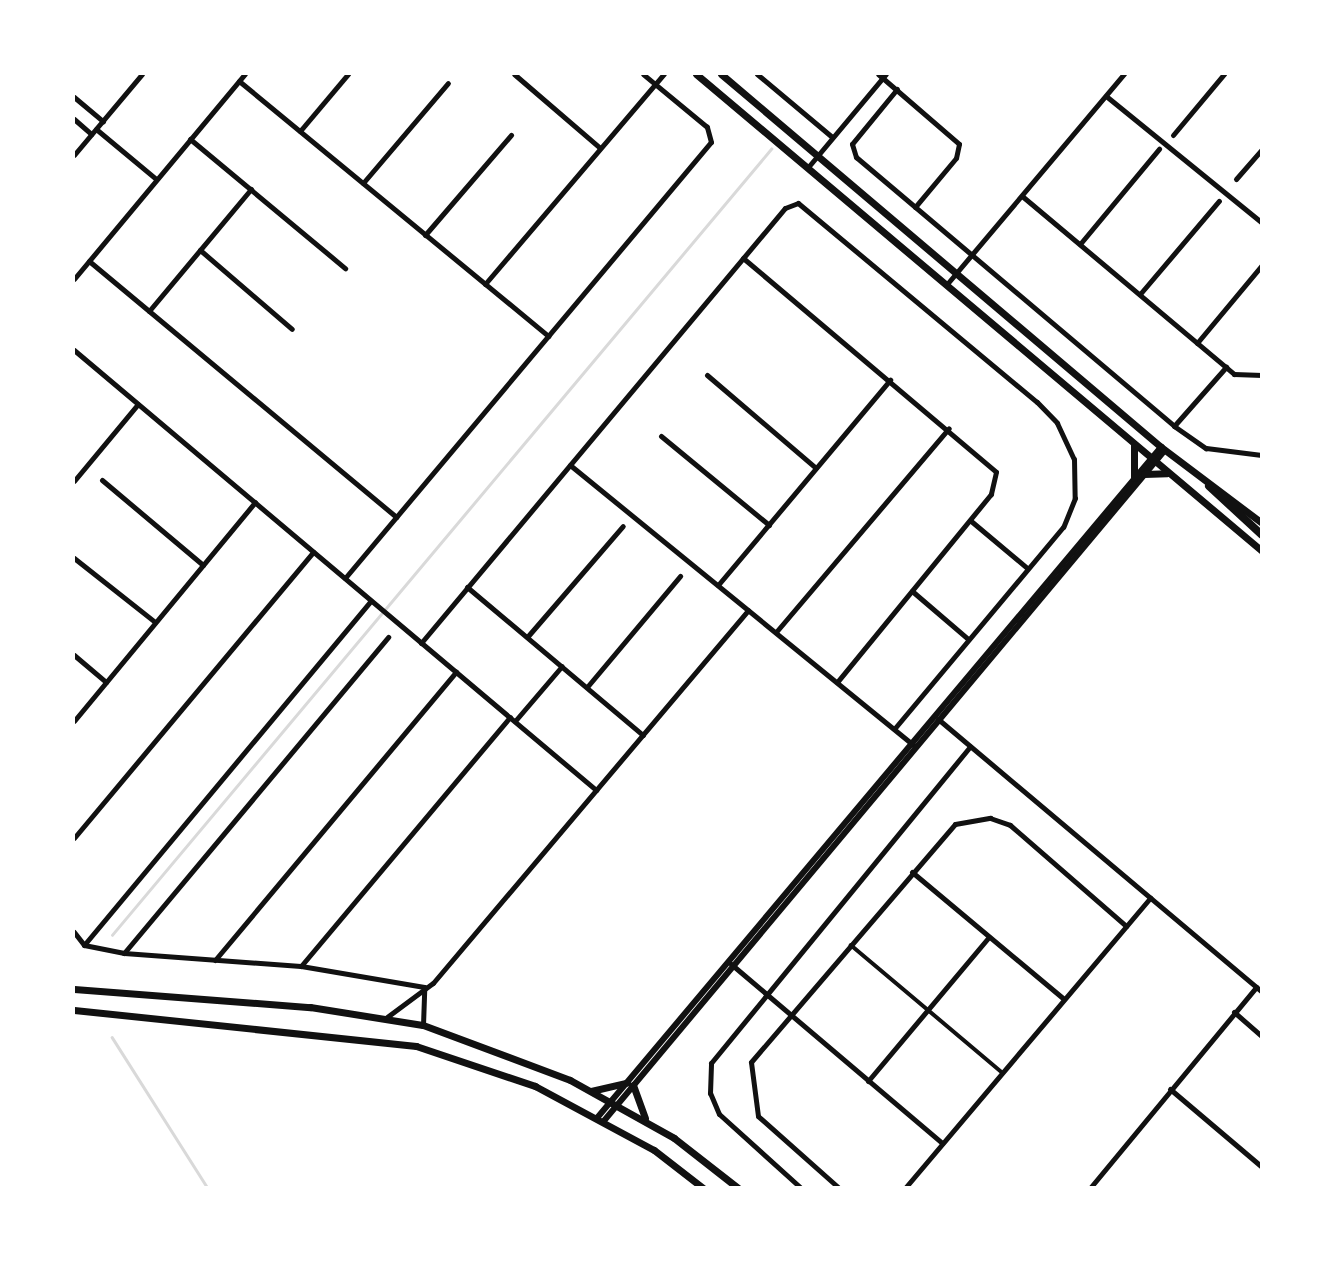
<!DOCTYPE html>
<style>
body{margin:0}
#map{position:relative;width:1335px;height:1261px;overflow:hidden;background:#fff;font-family:Spectral,serif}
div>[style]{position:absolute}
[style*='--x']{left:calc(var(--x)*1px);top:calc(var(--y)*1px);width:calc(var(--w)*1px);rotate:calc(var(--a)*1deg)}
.stream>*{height:2.5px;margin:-1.25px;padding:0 1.25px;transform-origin:1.25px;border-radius:1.25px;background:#d9d9d9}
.pedestrian>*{height:3.5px;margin:-1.75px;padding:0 1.75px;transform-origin:1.75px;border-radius:1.75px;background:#111}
.minor>*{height:5px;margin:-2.5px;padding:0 2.5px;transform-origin:2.5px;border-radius:2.5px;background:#111}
.tertiary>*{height:6px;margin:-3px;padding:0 3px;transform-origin:3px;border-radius:3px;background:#111}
.secondary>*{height:7px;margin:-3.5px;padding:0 3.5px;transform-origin:3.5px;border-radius:3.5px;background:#111}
.trunk>*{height:8px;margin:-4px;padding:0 4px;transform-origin:4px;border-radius:4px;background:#111}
span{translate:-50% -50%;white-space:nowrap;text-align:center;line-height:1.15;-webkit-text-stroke:7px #fff;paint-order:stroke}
.frame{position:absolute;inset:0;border:75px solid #fff;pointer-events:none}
</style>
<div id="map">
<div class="stream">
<i style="--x:112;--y:935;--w:1026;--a:-50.02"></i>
<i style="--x:112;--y:1037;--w:179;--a:57.6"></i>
</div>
<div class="pedestrian">
<i style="--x:851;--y:945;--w:197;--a:40.1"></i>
</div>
<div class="minor">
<i style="--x:514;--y:74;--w:113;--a:40.7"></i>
<i style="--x:757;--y:74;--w:98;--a:40"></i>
<i style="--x:878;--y:74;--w:107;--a:40.8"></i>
<i style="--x:959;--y:144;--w:14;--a:102"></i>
<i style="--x:956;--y:158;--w:64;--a:129.9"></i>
<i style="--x:239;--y:81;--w:401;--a:39.5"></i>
<i style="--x:897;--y:89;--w:71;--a:129.3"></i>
<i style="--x:852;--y:144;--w:14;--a:73"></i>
<i style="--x:856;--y:157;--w:417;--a:40.2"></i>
<i style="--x:1174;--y:426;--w:39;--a:35"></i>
<i style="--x:1206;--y:448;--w:56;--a:7.1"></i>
<i style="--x:1106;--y:96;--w:201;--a:39.1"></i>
<i style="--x:74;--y:97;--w:38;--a:40"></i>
<i style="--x:74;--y:119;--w:23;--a:41"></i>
<i style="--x:96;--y:129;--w:78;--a:39.8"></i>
<i style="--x:300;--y:131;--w:75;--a:-49.9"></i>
<i style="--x:1173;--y:135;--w:80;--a:-50.1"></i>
<i style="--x:190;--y:139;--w:202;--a:39.8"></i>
<i style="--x:74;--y:155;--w:106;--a:-50"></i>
<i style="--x:809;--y:166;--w:120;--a:-50.1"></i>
<i style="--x:1236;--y:179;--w:40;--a:-49"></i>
<i style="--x:363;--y:183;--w:131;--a:-49.6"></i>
<i style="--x:1022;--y:196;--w:277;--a:40"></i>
<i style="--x:1234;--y:374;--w:28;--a:2"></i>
<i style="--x:425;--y:235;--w:132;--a:-49.3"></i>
<i style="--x:1080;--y:244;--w:124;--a:-50.3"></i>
<i style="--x:200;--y:250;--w:121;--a:40.7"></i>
<i style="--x:743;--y:258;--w:331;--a:40.2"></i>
<i style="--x:996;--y:472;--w:23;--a:103"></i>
<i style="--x:991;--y:494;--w:243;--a:129.3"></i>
<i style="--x:89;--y:261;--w:400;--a:39.8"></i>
<i style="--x:74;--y:279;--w:267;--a:-50.2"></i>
<i style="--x:485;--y:284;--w:276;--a:-49.6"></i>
<i style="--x:947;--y:284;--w:275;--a:-49.9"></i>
<i style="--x:1140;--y:294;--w:122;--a:-49.7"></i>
<i style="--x:149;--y:311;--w:159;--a:-50.1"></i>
<i style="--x:1197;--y:343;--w:102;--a:-50.2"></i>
<i style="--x:74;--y:350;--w:683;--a:40.13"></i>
<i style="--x:707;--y:375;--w:143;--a:40.5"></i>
<i style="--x:1174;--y:426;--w:79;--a:-48.6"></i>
<i style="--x:661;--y:436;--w:140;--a:39.5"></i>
<i style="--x:570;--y:465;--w:445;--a:39.2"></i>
<i style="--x:102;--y:480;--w:132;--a:40.1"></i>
<i style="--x:74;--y:481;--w:100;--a:-50.3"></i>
<i style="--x:971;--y:521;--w:73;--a:40"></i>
<i style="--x:74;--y:558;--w:103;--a:38.3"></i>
<i style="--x:345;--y:578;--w:569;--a:-49.99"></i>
<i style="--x:711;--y:142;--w:16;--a:-105"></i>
<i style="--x:707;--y:127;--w:83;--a:-140.4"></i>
<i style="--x:718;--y:585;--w:268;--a:-50"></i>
<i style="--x:467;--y:587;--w:230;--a:40.1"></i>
<i style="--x:912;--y:591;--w:74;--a:40.6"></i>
<i style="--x:776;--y:632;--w:267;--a:-49.7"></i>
<i style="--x:528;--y:636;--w:145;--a:-49.2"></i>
<i style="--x:421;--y:643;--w:567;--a:-50.08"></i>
<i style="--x:785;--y:208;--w:14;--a:-21"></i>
<i style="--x:798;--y:203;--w:311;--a:39.8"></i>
<i style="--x:1037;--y:402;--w:29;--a:46"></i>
<i style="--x:1057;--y:423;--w:40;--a:65"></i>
<i style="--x:1074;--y:459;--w:39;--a:89"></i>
<i style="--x:1075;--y:498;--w:31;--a:112"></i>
<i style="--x:1063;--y:527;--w:263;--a:129.9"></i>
<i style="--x:74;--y:655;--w:42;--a:40.2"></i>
<i style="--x:587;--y:687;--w:145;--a:-50"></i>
<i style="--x:938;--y:719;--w:424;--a:40.1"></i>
<i style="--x:74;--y:721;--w:284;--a:-50.4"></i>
<i style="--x:515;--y:721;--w:72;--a:-49.5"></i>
<i style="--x:74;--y:838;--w:373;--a:-50.1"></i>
<i style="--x:912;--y:872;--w:198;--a:39.9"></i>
<i style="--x:74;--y:932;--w:16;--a:52"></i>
<i style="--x:84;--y:945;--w:41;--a:11.3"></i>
<i style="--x:124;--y:953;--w:177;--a:4.2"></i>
<i style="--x:301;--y:966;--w:125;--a:9.7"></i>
<i style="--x:84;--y:945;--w:448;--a:-50.2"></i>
<i style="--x:124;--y:953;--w:412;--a:-50.1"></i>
<i style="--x:215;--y:960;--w:376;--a:-50.1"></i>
<i style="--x:731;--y:964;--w:277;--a:40.3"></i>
<i style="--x:301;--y:966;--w:325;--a:-50"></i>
<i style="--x:1234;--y:1012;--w:37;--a:41"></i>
<i style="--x:387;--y:1017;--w:57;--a:-36.5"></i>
<i style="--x:433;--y:983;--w:488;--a:-49.8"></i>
<i style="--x:423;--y:1025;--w:38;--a:-88"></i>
<i style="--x:868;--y:1081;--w:188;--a:-50"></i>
<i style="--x:1170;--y:1089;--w:121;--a:40.3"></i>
<i style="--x:801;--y:1188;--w:110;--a:-137.9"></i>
<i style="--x:719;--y:1114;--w:23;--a:-113"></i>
<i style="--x:710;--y:1093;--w:30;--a:-88"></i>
<i style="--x:711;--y:1063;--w:409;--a:-50.7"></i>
<i style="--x:839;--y:1188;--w:108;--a:-138.4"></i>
<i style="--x:758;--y:1116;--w:54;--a:-97.4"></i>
<i style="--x:751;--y:1062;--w:313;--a:-49.4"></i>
<i style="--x:955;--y:824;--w:36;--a:-10"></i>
<i style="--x:990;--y:818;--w:21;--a:19"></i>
<i style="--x:1010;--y:825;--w:154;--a:41"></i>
<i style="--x:905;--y:1188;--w:380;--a:-49.8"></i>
<i style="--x:1090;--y:1188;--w:261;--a:-50.4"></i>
</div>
<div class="tertiary">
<i style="--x:597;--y:1118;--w:877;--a:-49.95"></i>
<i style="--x:603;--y:1122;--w:876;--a:-50.09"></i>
</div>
<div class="secondary">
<i style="--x:696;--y:74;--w:740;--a:40.12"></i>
<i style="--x:721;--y:74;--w:577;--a:40.29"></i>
<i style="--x:1161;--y:447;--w:126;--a:37"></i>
<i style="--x:1144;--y:474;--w:23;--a:-2"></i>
<i style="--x:1134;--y:478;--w:34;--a:-90"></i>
<i style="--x:74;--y:989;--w:237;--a:4.4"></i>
<i style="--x:310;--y:1007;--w:114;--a:9.1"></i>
<i style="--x:423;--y:1025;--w:157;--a:20.5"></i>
<i style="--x:570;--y:1080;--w:119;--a:29.1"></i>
<i style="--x:674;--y:1138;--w:81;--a:38"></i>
<i style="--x:74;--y:1010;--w:344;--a:6"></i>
<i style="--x:416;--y:1046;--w:126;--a:18.6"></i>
<i style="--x:535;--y:1086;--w:135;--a:28.3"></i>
<i style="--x:654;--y:1150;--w:62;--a:37.8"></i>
<i style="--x:633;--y:1085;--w:35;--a:70"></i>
<i style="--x:591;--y:1091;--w:37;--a:-13"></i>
</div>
<div class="trunk">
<i style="--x:1209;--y:486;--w:72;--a:42.8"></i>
</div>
<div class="frame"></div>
</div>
